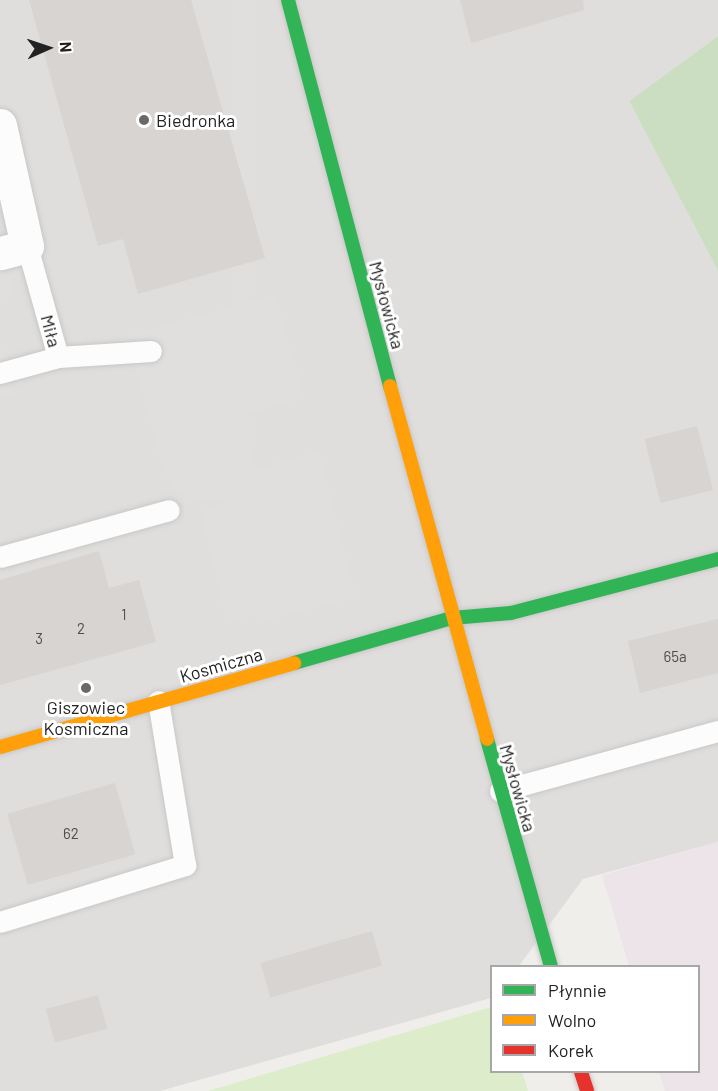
<!DOCTYPE html>
<meta charset="utf-8">
<style>
body{margin:0}
#map{position:relative;width:718px;height:1091px;overflow:hidden;background:#f0eeeb;font-family:Barlow,sans-serif}
div>[style]{position:absolute}
[style*='--x']{left:calc(var(--x)*1px);top:calc(var(--y)*1px);width:calc(var(--w)*1px);rotate:calc(var(--a)*1deg)}
.residential>*{inset:0;background:#dfdedc}
.industrial>*{inset:0;background:#ede4e9}
.grass>*{inset:0;background:#ddeccb}
.forest>*{inset:0;background:#cbdec1}
.parking>*{inset:0;background:#e0dfde;transform-origin:0 0}
.building>*{inset:0;background:#d7d4d2;transform-origin:0 0}
.roads{filter:drop-shadow(0 0 2px #c9c8c7) drop-shadow(0 0 2px #c9c8c7)}
.lane>*{height:21px;margin:-10.5px;padding:0 10.5px;transform-origin:10.5px;border-radius:10.5px;background:#fdfcfc}
.street>*{height:33px;margin:-16.5px;padding:0 16.5px;transform-origin:16.5px;border-radius:16.5px;background:#fdfcfc}
.fast>*{height:14px;margin:-7px;padding:0 7px;transform-origin:7px;border-radius:7px;background:#30b455}
.slow>*{height:14px;margin:-7px;padding:0 7px;transform-origin:7px;border-radius:7px;background:#ff9f0a}
.jam>*{height:14px;margin:-7px;padding:0 7px;transform-origin:7px;border-radius:7px;background:#e5322d}
.dots>*{width:16px;height:16px;translate:-50% -50%;box-sizing:border-box;border:3px solid #fff;border-radius:50%}
span{translate:-50% -50%;white-space:nowrap;text-align:center;line-height:1.15;-webkit-text-stroke:6px #fff;paint-order:stroke}
.number-label{font-size:15px;color:#4f4e4e}
.number-label span{-webkit-text-stroke-width:0}
.poi-label{font-size:18px;color:#222}
.left{translate:0 -50%;text-align:left}
.street-label{font-size:18px;color:#222}
.legend{position:absolute;left:490px;top:965px;width:210px;height:108px;box-sizing:border-box;background:#fff;border:2px solid #a7a7a7;margin:0;padding:8px 10px;list-style:none;font-size:18px;color:#222}
.legend li{display:flex;align-items:center;gap:12px;height:30px}
.legend b{width:30px;border:2px solid #a7a7a7}
.north{position:absolute;left:18px;top:18px;width:60px;height:60px;-webkit-text-stroke:4px #fff;paint-order:stroke;rotate:87deg;font-size:16px;font-weight:700;line-height:24px;text-align:center;color:#222}
.north::after{content:'';display:block;margin:auto;width:21px;height:27px;background:#222;clip-path:polygon(50% 0,100% 100%,50% 72%,0 100%)}
</style>
<div id="map">
<div class="residential">
<i style="clip-path:polygon(0 0,718px 0,718px 36px,629px 101px,718px 271px,718px 842px,583px 879px,519px 966px,492px 966px,491px 998px,160px 1091px,0 1091px)"></i>
</div>
<div class="industrial">
<i style="clip-path:polygon(718px 842px,718px 1091px,665px 1091px,659px 1072px,698px 1072px,698px 966px,629px 966px,602px 875px)"></i>
</div>
<div class="grass">
<i style="clip-path:polygon(491px 1007px,492px 1072px,522px 1072px,528px 1091px,208px 1091px)"></i>
</div>
<div class="forest">
<i style="clip-path:polygon(718px 36px,718px 271px,629px 101px)"></i>
</div>
<div class="parking">
<i style="left:233px;top:0;width:16px;height:569px"></i>
<i style="clip-path:polygon(7px 268px,14px 294px,0 298px,0 270px)"></i>
<i style="clip-path:polygon(275px 295px,304px 397px,241px 417px,256px 469px,320px 452px,355px 597px,261px 621px,259px 613px,227px 621px,201px 511px,231px 500px,209px 502px,187px 498px,172px 485px,163px 468px,127px 336px)"></i>
<i style="clip-path:polygon(0 346px,14px 395px,0 398px)"></i>
</div>
<div class="building">
<i style="clip-path:polygon(29px 0,191px 0,265px 258px,138px 294px,123px 239px,98px 246px)"></i>
<i style="clip-path:polygon(460px 0,583px 0,584px 10px,471px 43px)"></i>
<i style="left:697px;top:426px;width:66px;height:54px;rotate:76deg"></i>
<i style="clip-path:polygon(99px 551px,109px 588px,139px 580px,156px 642px,0 685px,0 580px)"></i>
<i style="clip-path:polygon(718px 619px,718px 673px,640px 693px,628px 641px)"></i>
<i style="left:115px;top:783px;width:74px;height:112px;rotate:74deg"></i>
<i style="left:372px;top:931px;width:36px;height:116px;rotate:74deg"></i>
<i style="left:98px;top:995px;width:35px;height:54px;rotate:75deg"></i>
</div>
<div class="roads">
<div class="lane">
<i style="--x:58;--y:357;--w:93;--a:-3.7"></i>
<i style="--x:0;--y:373;--w:60;--a:-15.4"></i>
<i style="--x:58;--y:357;--w:115;--a:-105.6"></i>
<i style="--x:0;--y:557;--w:175;--a:-15.5"></i>
<i style="--x:500;--y:791;--w:226;--a:-15.4"></i>
<i style="--x:0;--y:922;--w:194;--a:-17.1"></i>
<i style="--x:185;--y:865;--w:166;--a:-99.3"></i>
</div>
<div class="street">
<i style="--x:0;--y:125;--w:124;--a:77.4"></i>
<i style="--x:27;--y:246;--w:28;--a:165"></i>
</div>
<div class="fast">
<i style="--x:288;--y:0;--w:399;--a:75.2"></i>
<i style="--x:294;--y:663;--w:164;--a:-15.9"></i>
<i style="--x:452;--y:618;--w:59;--a:-4.8"></i>
<i style="--x:511;--y:613;--w:214;--a:-14.6"></i>
<i style="--x:487;--y:739;--w:236;--a:74.3"></i>
</div>
<div class="slow">
<i style="--x:390;--y:386;--w:366;--a:74.6"></i>
<i style="--x:0;--y:747;--w:306;--a:-15.9"></i>
</div>
<div class="jam">
<i style="--x:581;--y:1072;--w:20;--a:72"></i>
</div>
</div>
<div class="dots">
<i style="left:144px;top:120px;background:#6a6968"></i>
<i style="left:86px;top:688px;background:#6a6968"></i>
</div>
<div class="number-label">
<span style="left:124px;top:615px">1</span>
<span style="left:81px;top:629px">2</span>
<span style="left:39px;top:639px">3</span>
<span style="left:675px;top:657px">65a</span>
<span style="left:71px;top:834px">62</span>
</div>
<div class="poi-label">
<span class="left" style="left:156px;top:120px">Biedronka</span>
<span style="left:86px;top:718px">Giszowiec<br>Kosmiczna</span>
</div>
<div class="street-label">
<span style="left:387px;top:305px;rotate:75deg">Mysłowicka</span>
<span style="left:51px;top:331px;rotate:75deg">Miła</span>
<span style="left:221px;top:665px;rotate:-16deg">Kosmiczna</span>
<span style="left:518px;top:788px;rotate:74deg">Mysłowicka</span>
</div>
<ul class="legend">
<li><b style="height:8px;background:#30b455"></b>Płynnie</li>
<li><b style="height:8px;background:#ff9f0a"></b>Wolno</li>
<li><b style="height:8px;background:#e5322d"></b>Korek</li>
</ul>
<div class="north">N</div>
</div>
